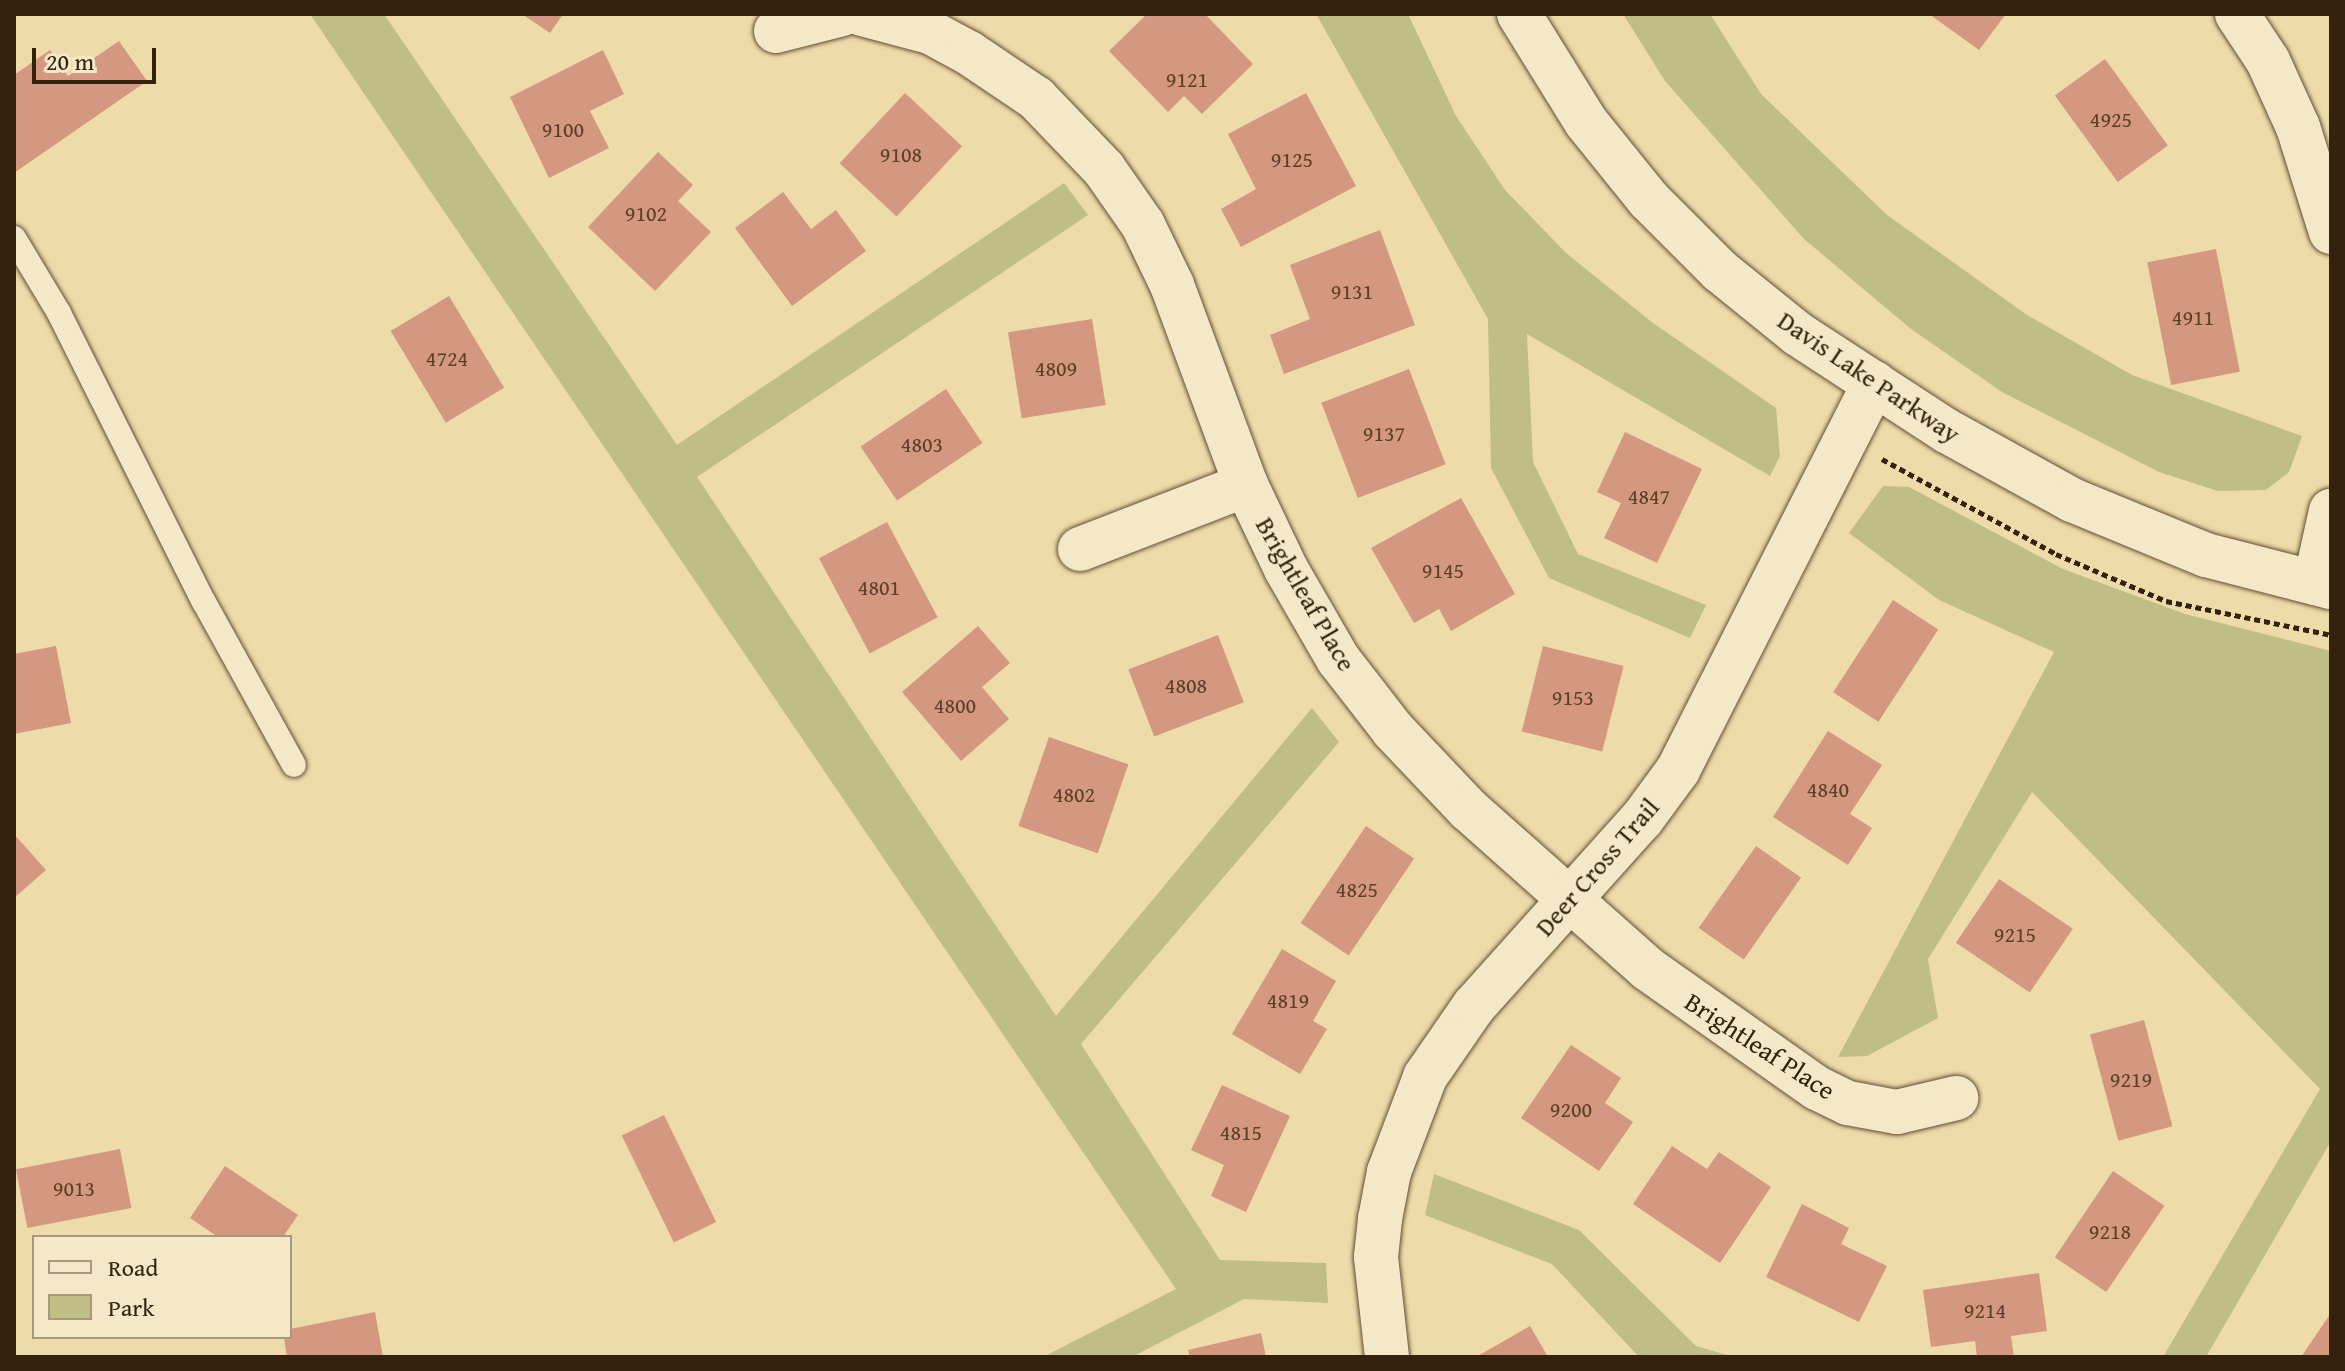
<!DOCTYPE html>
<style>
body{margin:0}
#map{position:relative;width:2345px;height:1371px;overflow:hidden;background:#eedbaa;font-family:"Gentium Book Plus",serif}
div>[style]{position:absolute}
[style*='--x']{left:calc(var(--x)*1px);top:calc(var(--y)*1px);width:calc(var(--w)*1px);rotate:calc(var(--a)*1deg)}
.green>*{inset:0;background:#bfbe84}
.building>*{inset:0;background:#d4977f;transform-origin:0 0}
.path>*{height:5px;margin-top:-2.5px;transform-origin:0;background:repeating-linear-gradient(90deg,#35220e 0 6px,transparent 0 10px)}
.roads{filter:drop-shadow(0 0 2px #635035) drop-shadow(0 0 2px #635035)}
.lane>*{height:24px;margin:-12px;padding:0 12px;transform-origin:12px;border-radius:12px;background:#f4e8c8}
.street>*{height:44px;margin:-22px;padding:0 22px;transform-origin:22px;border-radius:22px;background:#f4e8c8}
span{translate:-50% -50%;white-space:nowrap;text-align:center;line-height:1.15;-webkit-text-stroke:8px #f4e8c8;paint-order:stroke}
.number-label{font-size:22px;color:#5d3f2a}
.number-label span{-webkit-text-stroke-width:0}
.street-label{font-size:26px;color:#35220e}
.frame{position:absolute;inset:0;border:16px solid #35220e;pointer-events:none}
.legend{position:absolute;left:32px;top:1235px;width:260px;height:104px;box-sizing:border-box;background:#f4e8c8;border:2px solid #a8997e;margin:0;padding:10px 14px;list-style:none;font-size:24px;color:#35220e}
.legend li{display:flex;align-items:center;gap:16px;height:40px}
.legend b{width:40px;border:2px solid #a8997e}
.scale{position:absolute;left:32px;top:48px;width:124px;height:36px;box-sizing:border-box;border:4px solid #35220e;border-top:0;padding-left:10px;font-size:24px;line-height:28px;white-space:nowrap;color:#35220e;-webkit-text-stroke:6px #f4e8c8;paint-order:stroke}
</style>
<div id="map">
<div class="green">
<i style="clip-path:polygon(310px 14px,384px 14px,677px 445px,1064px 183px,1088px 215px,697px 477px,1056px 1016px,1312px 708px,1339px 742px,1081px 1044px,1220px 1260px,1326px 1263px,1328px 1303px,1244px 1299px,1132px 1357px,1043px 1357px,1176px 1289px)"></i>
<i style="clip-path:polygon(1316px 14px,1408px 14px,1456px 116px,1505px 190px,1566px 253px,1653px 323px,1776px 408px,1780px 456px,1770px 476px,1527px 334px,1533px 462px,1578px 554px,1706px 605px,1690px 638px,1549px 578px,1491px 468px,1488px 319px)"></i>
<i style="clip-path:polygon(1623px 14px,1710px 14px,1761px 94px,1887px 215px,2027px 315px,2132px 375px,2302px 436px,2289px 472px,2266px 490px,2218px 491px,2159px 472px,2002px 392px,1911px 329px,1804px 239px,1665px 81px)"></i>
<i style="clip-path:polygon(1883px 486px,1909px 487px,2063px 569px,2185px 614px,2331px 651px,2331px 1141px,2206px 1357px,2163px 1357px,2320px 1089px,2032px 792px,1928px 959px,1938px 1018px,1867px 1056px,1838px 1057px,2054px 652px,1939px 600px,1849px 533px)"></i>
<i style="clip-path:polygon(1434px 1174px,1579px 1230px,1696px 1346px,1734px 1357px,1639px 1357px,1552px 1264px,1425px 1215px)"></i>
</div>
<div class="building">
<i style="clip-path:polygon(522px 14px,563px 14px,550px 33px)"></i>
<i style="clip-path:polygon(1147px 14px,1205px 14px,1253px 64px,1202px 114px,1184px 96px,1168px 112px,1109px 51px)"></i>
<i style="clip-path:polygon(1929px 14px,2006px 14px,1979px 50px)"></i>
<i style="clip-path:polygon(119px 41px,147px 81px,14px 173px,14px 75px,50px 50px,68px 76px)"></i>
<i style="clip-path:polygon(603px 50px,624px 94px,590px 111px,609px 148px,549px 178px,510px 97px)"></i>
<i style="left:2105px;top:59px;width:107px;height:62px;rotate:54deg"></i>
<i style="left:905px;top:93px;width:78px;height:96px;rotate:43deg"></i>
<i style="clip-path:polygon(1306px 93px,1356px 186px,1241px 247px,1221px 209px,1256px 189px,1228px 134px)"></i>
<i style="clip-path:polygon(658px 152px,693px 185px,678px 201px,711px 232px,655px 291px,588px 227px)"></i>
<i style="clip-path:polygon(783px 192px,811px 229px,836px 210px,866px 251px,792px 306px,735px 228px)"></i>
<i style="clip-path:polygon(1380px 230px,1415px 325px,1284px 374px,1270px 335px,1310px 319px,1290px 265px)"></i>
<i style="left:2216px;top:249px;width:125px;height:70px;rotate:79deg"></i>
<i style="left:449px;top:296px;width:107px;height:68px;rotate:59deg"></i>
<i style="left:1092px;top:319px;width:87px;height:85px;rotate:81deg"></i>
<i style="left:1409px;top:369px;width:102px;height:94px;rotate:69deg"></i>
<i style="left:946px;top:389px;width:65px;height:103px;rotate:56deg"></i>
<i style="clip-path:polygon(1625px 432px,1702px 469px,1657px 563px,1604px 538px,1621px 503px,1597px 492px)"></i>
<i style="clip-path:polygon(1461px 498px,1515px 594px,1451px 631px,1439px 609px,1414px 623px,1371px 548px)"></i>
<i style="left:887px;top:522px;width:108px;height:77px;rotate:62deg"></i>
<i style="left:1893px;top:600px;width:54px;height:110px;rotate:33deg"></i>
<i style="clip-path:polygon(978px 626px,1010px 663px,982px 687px,1009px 719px,961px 761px,902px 692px)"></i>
<i style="left:1218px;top:635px;width:72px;height:96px;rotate:69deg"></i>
<i style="clip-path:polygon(56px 646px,71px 723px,14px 734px,14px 654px)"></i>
<i style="left:1543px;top:646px;width:83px;height:88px;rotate:14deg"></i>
<i style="clip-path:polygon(1828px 731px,1882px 765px,1850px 814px,1872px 828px,1848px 865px,1773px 817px)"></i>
<i style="left:1049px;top:737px;width:84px;height:94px;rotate:19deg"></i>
<i style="left:1366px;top:826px;width:58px;height:117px;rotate:34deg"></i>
<i style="clip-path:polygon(14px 834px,46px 870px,14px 898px)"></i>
<i style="left:1756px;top:846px;width:55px;height:100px;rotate:35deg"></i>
<i style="left:1999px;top:879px;width:89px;height:77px;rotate:34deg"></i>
<i style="clip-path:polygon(1282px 949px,1336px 981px,1313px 1021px,1327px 1029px,1300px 1074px,1232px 1034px)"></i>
<i style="left:2144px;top:1020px;width:110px;height:56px;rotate:75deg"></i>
<i style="clip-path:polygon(1571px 1045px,1621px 1078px,1605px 1103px,1633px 1122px,1599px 1171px,1521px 1118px)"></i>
<i style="clip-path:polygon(1222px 1085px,1290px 1116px,1246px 1212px,1211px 1196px,1224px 1165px,1191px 1150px)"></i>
<i style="left:664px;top:1115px;width:119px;height:47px;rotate:64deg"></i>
<i style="clip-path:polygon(1672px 1146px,1707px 1169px,1719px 1152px,1771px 1187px,1720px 1263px,1633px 1204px)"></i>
<i style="left:120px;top:1149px;width:60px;height:106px;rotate:79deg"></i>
<i style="clip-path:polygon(225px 1166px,298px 1215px,283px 1237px,218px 1237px,190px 1218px)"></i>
<i style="left:2113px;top:1171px;width:62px;height:104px;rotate:34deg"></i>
<i style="clip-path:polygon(1802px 1204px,1849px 1228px,1841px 1244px,1887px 1266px,1859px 1322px,1766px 1277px)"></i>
<i style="clip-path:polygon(2039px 1273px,2047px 1331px,2011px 1336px,2014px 1357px,1977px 1357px,1975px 1341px,1931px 1347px,1923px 1290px)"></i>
<i style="clip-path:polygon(375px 1312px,383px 1357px,287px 1357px,284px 1337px,290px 1337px,290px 1329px)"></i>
<i style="clip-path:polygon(2331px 1313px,2331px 1357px,2301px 1357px)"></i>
<i style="clip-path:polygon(1530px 1326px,1548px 1357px,1476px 1357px)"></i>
<i style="clip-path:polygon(1261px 1333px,1266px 1357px,1190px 1357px,1188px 1350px)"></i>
</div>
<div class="path">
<i style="--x:1882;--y:459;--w:198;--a:28.6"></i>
<i style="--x:2056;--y:554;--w:120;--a:23.1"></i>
<i style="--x:2166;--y:601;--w:168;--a:11.6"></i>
</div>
<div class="roads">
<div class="lane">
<i style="--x:14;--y:238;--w:87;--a:59"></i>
<i style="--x:59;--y:313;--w:323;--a:63.4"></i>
<i style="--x:204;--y:602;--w:186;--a:61.1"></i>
</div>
<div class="street">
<i style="--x:862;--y:14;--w:70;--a:14.8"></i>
<i style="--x:930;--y:32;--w:44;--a:28.3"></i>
<i style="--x:969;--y:53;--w:81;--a:33.9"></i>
<i style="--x:1036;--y:98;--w:98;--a:46.2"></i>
<i style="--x:1104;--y:169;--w:68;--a:55.1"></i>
<i style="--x:1143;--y:225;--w:67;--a:64.2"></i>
<i style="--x:1172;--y:285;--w:213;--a:69.7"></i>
<i style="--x:1246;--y:485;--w:93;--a:64.5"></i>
<i style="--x:1286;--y:569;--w:104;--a:60"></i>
<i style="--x:1338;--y:659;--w:90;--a:52.2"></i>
<i style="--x:1393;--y:730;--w:110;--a:46.5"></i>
<i style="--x:1469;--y:810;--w:239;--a:41.6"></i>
<i style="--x:1648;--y:969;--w:207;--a:35.2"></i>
<i style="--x:1817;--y:1088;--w:34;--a:26"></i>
<i style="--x:1848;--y:1103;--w:50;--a:10.4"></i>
<i style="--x:1897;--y:1112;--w:61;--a:-13.3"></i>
<i style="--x:1519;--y:14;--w:127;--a:58.2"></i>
<i style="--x:1586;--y:122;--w:100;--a:51.1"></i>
<i style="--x:1649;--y:200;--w:100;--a:45"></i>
<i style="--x:1720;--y:271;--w:100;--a:38.9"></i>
<i style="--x:1798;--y:334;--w:178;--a:33.1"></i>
<i style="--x:1947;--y:431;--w:143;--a:28.9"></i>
<i style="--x:2072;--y:500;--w:145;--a:22.3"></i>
<i style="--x:2206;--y:555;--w:129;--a:14.4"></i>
<i style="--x:2237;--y:14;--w:56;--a:56.6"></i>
<i style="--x:2268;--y:61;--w:72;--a:65.6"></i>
<i style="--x:2298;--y:127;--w:110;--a:72.6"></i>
<i style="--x:776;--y:31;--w:68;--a:-14.4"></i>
<i style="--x:1080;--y:549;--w:178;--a:-21.1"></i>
<i style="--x:2315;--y:583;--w:74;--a:-77.5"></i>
<i style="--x:1387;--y:1357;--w:101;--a:-96.3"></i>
<i style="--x:1376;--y:1257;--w:38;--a:-84"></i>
<i style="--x:1380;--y:1219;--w:48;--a:-79.2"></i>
<i style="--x:1389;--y:1172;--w:102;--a:-69.2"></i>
<i style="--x:1425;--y:1077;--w:86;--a:-55.4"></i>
<i style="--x:1474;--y:1006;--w:251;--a:-48.1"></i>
<i style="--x:1642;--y:819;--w:61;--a:-53.7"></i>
<i style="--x:1678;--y:770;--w:434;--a:-63.1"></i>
</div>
</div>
<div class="number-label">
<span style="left:1187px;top:80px">9121</span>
<span style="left:2111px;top:120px">4925</span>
<span style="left:563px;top:130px">9100</span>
<span style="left:901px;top:155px">9108</span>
<span style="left:1292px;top:160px">9125</span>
<span style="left:646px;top:214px">9102</span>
<span style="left:1352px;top:292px">9131</span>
<span style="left:2193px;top:318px">4911</span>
<span style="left:447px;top:359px">4724</span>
<span style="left:1056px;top:369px">4809</span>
<span style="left:1384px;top:434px">9137</span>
<span style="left:922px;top:445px">4803</span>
<span style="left:1649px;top:497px">4847</span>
<span style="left:1443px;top:571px">9145</span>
<span style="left:879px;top:588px">4801</span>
<span style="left:1186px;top:686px">4808</span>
<span style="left:1573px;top:698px">9153</span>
<span style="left:955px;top:706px">4800</span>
<span style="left:1828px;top:790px">4840</span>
<span style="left:1074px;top:795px">4802</span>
<span style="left:1357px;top:890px">4825</span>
<span style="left:2015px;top:935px">9215</span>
<span style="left:1288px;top:1001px">4819</span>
<span style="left:2131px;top:1080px">9219</span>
<span style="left:1571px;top:1110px">9200</span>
<span style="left:1241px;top:1133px">4815</span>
<span style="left:74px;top:1189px">9013</span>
<span style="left:2110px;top:1232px">9218</span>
<span style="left:1985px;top:1311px">9214</span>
</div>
<div class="street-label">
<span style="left:1869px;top:377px;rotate:34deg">Davis Lake Parkway</span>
<span style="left:1306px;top:594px;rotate:60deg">Brightleaf Place</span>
<span style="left:1597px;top:867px;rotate:-49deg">Deer Cross Trail</span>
<span style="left:1760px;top:1046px;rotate:33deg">Brightleaf Place</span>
</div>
<div class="frame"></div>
<ul class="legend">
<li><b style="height:10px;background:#f4e8c8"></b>Road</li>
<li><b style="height:22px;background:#bfbe84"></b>Park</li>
</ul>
<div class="scale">20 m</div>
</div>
